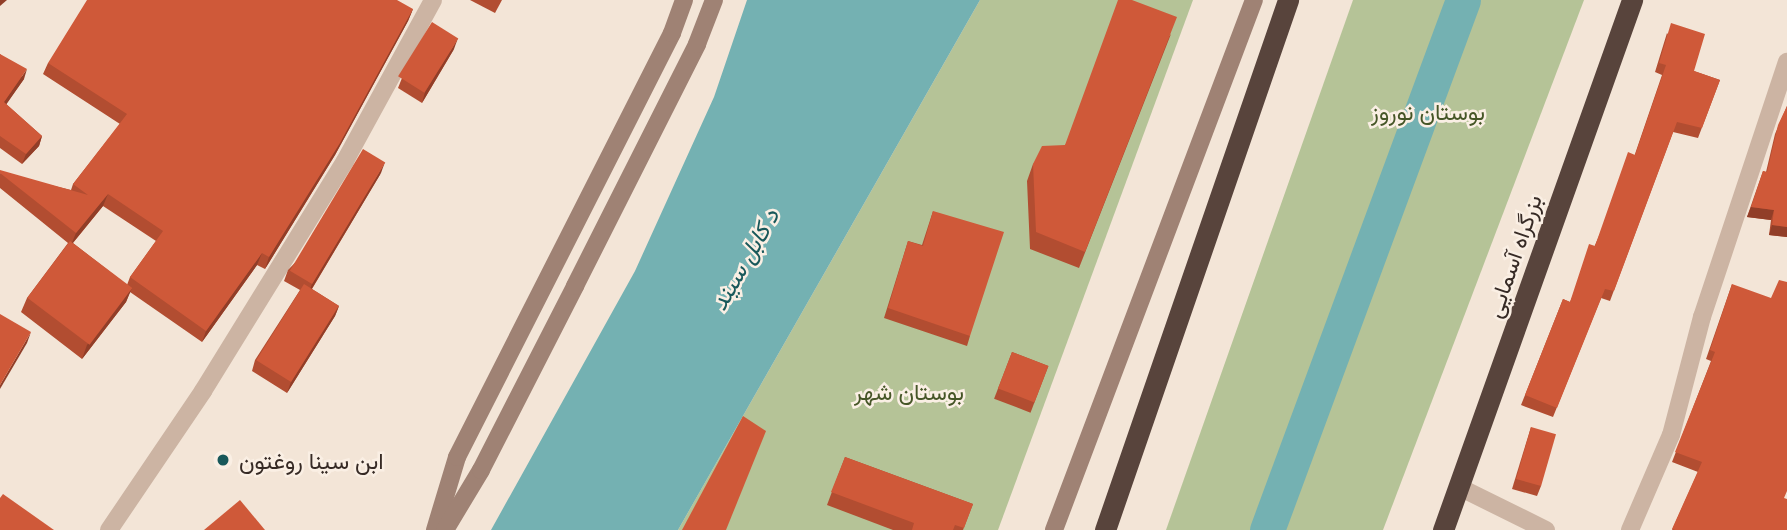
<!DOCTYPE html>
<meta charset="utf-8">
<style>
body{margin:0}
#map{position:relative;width:1787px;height:530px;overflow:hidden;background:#f3e5d7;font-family:"Open Sans",Vazirmatn,sans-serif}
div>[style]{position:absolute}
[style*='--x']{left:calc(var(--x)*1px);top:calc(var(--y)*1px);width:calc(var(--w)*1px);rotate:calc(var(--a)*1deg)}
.green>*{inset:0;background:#b5c397}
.water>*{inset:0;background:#74b1b2}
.canal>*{height:35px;margin:-17.5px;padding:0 17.5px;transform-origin:17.5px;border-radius:17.5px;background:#74b1b2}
.street>*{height:18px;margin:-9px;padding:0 9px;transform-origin:9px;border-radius:9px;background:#ccb4a3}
.secondary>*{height:18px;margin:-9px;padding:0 9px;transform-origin:9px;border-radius:9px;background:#9f8274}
.highway>*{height:21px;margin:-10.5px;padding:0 10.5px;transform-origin:10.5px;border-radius:10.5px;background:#58443c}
.wall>*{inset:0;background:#b24d31;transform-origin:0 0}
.shaded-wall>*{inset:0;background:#913e28}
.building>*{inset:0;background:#cf5939;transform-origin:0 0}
.dots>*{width:19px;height:19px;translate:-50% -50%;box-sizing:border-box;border:4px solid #faefe4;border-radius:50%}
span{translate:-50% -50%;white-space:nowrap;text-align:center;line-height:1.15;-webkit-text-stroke:5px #faefe4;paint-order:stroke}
.park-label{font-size:23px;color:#465627}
.street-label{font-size:23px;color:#362a25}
.poi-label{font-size:23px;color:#362a25}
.left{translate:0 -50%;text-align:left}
.water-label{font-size:24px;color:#18585a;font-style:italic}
</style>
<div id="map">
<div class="green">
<i style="clip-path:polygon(980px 0,1193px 0,998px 530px,678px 530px)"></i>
<i style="clip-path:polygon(1353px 0,1584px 0,1383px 530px,1166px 530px)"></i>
</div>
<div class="water">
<i style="clip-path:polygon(747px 0,980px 0,678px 530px,491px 530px,635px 271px,714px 97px)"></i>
</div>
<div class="canal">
<i style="--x:1267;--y:530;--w:565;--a:-69.71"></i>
</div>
<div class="street">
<i style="--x:1459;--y:487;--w:97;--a:26.3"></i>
<i style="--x:109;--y:530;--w:168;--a:-55.9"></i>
<i style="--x:203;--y:391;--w:270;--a:-58.3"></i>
<i style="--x:345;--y:161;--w:183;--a:-61.3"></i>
<i style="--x:1630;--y:530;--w:103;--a:-66.7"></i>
<i style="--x:1671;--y:435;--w:122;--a:-75.3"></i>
<i style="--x:1702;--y:317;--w:269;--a:-71.6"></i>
</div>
<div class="secondary">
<i style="--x:435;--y:530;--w:76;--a:-73.2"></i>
<i style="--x:457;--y:457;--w:475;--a:-63.1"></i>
<i style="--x:672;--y:33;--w:35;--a:-70"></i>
<i style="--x:445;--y:530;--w:70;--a:-59"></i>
<i style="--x:481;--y:470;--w:207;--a:-62.9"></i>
<i style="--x:575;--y:286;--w:271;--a:-63.2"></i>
<i style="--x:697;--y:44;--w:47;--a:-68.9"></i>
<i style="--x:1054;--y:530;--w:566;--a:-69.33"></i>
</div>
<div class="highway">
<i style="--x:1105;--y:530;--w:561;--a:-70.95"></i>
<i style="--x:1443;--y:530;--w:563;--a:-70.37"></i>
</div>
<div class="wall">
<i style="clip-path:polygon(470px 0,502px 0,495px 13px)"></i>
<i style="clip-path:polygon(evenodd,413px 9px,408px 21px,335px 155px,265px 269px,257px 265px,202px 342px,130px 292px,126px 302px,82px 359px,21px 312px,27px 298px,68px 243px,0 188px,0 173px,71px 190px,73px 184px,120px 124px,43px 74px,48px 63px,413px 9px,103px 206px,156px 241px,130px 277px,127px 285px,73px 243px,103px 206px)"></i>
<i style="clip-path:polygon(1667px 33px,1694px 71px,1720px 80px,1698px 138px,1673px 132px,1610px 301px,1601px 298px,1553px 417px,1521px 405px,1563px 299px,1570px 302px,1635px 154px,1662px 75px,1655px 72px)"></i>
<i style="clip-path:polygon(1171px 34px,1079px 268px,1030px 249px,1027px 181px,1033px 164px,1065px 145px)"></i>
<i style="clip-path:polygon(454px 49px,422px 103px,398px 88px,402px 78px)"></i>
<i style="clip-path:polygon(0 54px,24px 79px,6px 104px,42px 136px,39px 146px,22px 164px,0 148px)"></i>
<i style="clip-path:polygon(1787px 106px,1787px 237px,1769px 235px,1771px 220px,1747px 217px,1763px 171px,1766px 172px,1775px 134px)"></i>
<i style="clip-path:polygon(381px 173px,312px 289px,339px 306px,335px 316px,287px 393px,252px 371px,255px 360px,300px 290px,284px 281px,288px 270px)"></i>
<i style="clip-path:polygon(933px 211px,970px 336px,967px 346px,884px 318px,908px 241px,922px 245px)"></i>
<i style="clip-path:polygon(1732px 284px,1784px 498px,1787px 530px,1672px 530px,1698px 472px,1672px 462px,1711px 361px,1706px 359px)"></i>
<i style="left:1012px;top:352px;width:39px;height:50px;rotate:21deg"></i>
<i style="clip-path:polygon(1531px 427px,1541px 486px,1537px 496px,1512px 489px)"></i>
<i style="clip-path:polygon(845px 457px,973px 504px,963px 530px,893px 530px,827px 505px)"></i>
</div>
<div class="shaded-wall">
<i style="clip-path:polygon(0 0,7px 0,0 6px)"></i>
<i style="clip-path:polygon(413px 9px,408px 21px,335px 155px,265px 269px,269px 257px)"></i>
<i style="clip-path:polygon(458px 38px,454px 49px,422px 103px,425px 92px)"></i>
<i style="clip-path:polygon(27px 69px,24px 79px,1px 112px,4px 102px)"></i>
<i style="clip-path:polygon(42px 136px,39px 146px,22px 164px,26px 154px)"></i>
<i style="clip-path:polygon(385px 162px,381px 173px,308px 295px,312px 284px)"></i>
<i style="clip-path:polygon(108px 194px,103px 206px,71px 245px,76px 233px)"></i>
<i style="clip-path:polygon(1751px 207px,1774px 210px,1771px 220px,1747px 217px)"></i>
<i style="clip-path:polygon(1772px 225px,1787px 227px,1787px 237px,1769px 235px)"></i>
<i style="clip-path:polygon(262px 253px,257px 265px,202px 342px,206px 331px)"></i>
<i style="clip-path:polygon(132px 288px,126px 302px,82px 359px,87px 345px)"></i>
<i style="clip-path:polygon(339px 306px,335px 316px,287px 393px,291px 382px)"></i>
<i style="clip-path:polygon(31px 332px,27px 343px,0 389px,0 385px)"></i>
</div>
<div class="building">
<i style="clip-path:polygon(87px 0,397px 0,413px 9px,340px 143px,269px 257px,262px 253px,206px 331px,130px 277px,163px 231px,108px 194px,76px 233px,0 173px,0 170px,88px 195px,73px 184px,127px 114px,48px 63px)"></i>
<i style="clip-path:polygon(1118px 0,1132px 0,1177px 17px,1085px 252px,1036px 232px,1033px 164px,1042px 146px,1065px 145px)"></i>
<i style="left:432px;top:22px;width:31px;height:64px;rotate:32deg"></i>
<i style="clip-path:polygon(1671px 23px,1705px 34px,1694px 71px,1720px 80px,1702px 128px,1677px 122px,1614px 291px,1605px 289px,1557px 408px,1525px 395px,1563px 299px,1570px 302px,1589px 244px,1595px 246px,1628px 152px,1635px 155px,1666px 65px,1659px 63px)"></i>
<i style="clip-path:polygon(0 54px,27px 69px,4px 102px,42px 136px,26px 154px,0 136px)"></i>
<i style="clip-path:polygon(1787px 106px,1787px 227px,1772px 225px,1774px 210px,1751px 207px,1763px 171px,1767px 172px,1778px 125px)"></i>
<i style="left:363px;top:149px;width:26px;height:142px;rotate:31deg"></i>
<i style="clip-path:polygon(933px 211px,1004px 232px,970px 336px,888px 308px,908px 241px,923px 246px)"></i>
<i style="left:70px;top:241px;width:78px;height:71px;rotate:37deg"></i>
<i style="clip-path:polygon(1779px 280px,1787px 282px,1787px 491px,1784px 498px,1787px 499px,1787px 530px,1675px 530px,1672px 529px,1702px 462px,1675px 452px,1715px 352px,1710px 350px,1732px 284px,1771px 298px)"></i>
<i style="left:304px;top:284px;width:41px;height:90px;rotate:32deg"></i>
<i style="clip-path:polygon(0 314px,31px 332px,0 385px)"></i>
<i style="left:1012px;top:352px;width:39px;height:39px;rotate:21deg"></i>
<i style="clip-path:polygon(743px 416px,766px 431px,726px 530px,682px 530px)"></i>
<i style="left:1531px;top:427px;width:26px;height:54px;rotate:16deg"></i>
<i style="clip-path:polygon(845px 457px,973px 504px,964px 528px,955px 525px,953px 530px,912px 530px,914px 523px,831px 492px)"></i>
<i style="clip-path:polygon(3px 494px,54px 530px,0 530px,0 498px)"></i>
<i style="clip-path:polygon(240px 500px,265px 530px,204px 530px)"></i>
</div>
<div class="dots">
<i style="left:223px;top:460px;background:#18585a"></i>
</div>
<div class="park-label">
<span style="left:1428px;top:111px">بوستان نوروز</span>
<span style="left:909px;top:391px">بوستان شهر</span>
</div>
<div class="street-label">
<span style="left:1513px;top:256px;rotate:-71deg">بزرگراه آسمایی</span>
</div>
<div class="poi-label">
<span class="left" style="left:239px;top:460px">ابن سینا روغتون</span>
</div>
<div class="water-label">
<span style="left:744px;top:259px;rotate:-60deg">د کابل سيند</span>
</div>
</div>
